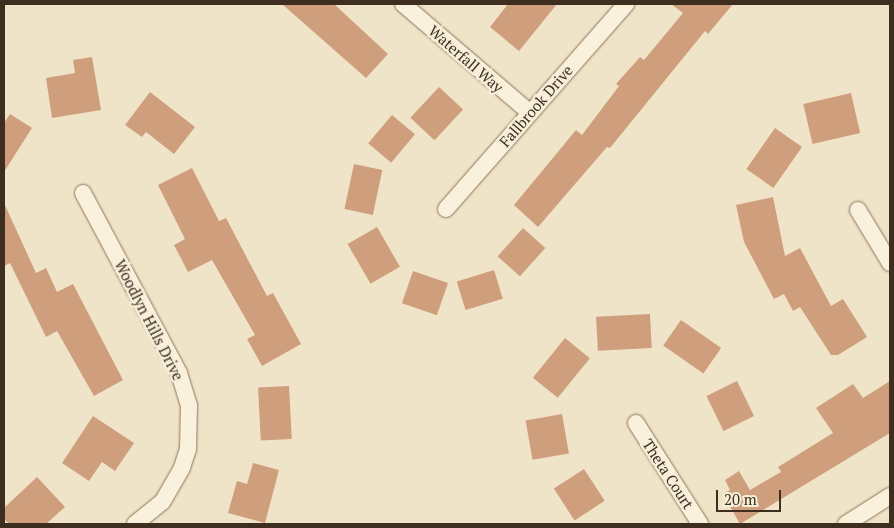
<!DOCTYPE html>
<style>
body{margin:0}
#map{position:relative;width:894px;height:528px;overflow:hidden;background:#f0e4c8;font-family:"PT Serif",serif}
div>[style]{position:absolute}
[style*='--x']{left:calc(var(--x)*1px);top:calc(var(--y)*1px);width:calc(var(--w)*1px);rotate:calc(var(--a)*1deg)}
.building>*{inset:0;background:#cf9f7d;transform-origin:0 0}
.roads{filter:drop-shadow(0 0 1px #8d765c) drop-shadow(0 0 1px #8d765c)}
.street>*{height:16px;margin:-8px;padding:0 8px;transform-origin:8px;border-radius:8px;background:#faf1dc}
span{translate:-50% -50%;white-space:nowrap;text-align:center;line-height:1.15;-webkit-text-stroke:5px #f7eed8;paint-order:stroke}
.street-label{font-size:15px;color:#3d2e20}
.frame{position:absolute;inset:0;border:5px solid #3d2e20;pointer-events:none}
.scale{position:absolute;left:716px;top:490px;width:65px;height:22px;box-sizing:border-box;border:2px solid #3d2e20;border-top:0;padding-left:6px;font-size:15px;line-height:18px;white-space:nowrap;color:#3d2e20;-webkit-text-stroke:4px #f7eed8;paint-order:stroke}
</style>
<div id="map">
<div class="building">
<i style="clip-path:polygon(282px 4px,334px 4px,388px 54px,366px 78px)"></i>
<i style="clip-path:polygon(508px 4px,557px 4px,519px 51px,490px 27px)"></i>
<i style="clip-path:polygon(671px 4px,733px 4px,708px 34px,705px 31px,610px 148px,607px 147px,538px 227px,514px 205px,576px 130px,582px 135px,619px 86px,616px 84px,640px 57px,644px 60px,683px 13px)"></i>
<i style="clip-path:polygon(92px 57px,101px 110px,52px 118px,46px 78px,75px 73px,73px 60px)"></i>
<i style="left:439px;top:87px;width:33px;height:42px;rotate:43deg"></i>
<i style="clip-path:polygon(150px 92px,195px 127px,174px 154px,146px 132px,142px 137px,125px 125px)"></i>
<i style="left:851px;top:93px;width:41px;height:49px;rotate:77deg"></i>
<i style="clip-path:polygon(10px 114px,32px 128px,4px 172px,4px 123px)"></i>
<i style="left:392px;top:115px;width:30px;height:37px;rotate:40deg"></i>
<i style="left:775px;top:128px;width:33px;height:50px;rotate:35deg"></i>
<i style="left:354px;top:164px;width:29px;height:46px;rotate:12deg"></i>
<i style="clip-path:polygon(192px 168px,219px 221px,226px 218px,267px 296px,273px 293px,301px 344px,262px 366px,247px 339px,255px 335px,212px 260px,188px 272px,174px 245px,185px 239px,158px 185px)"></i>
<i style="clip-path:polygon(773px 197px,785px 256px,800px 248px,831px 306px,843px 299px,867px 337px,838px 355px,831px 355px,800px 307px,793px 311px,784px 294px,774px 299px,744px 242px,736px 205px)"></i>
<i style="clip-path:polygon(4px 203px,36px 273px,46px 268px,57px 292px,73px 284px,123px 380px,94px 396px,57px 331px,46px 337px,10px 263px,4px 266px)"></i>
<i style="left:377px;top:227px;width:46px;height:34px;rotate:60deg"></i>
<i style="left:523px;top:228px;width:30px;height:38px;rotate:42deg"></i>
<i style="left:494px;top:270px;width:30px;height:39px;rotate:73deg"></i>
<i style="left:413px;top:271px;width:37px;height:34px;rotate:19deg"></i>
<i style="left:650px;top:314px;width:34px;height:54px;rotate:87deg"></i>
<i style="left:681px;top:320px;width:49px;height:31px;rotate:35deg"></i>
<i style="left:565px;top:338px;width:32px;height:51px;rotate:39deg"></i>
<i style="left:737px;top:381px;width:39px;height:34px;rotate:64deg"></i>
<i style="clip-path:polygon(890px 381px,890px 433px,740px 524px,723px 494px,730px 490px,725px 480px,739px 471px,750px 490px,781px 472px,778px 467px,833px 433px,816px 408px,853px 384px,863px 398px)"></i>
<i style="left:289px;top:386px;width:53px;height:31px;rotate:87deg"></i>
<i style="left:562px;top:414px;width:40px;height:37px;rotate:80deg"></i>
<i style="clip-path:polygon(93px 416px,134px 443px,115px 471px,102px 462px,89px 481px,62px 463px)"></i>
<i style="clip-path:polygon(253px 463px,279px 470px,265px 523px,228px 513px,237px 481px,247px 484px)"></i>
<i style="left:584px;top:469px;width:38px;height:36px;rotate:57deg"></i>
<i style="clip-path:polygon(37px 477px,65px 507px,46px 524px,9px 524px,4px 519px,4px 508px)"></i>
</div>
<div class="roads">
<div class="street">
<i style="--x:403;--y:4;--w:167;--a:40.6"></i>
<i style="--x:83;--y:193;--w:204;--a:61.9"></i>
<i style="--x:179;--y:373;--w:34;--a:73"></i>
<i style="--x:189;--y:405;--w:44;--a:91.3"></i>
<i style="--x:188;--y:449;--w:20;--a:108"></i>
<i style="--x:182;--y:468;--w:39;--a:120"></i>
<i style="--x:162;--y:502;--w:35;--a:141"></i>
<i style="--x:446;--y:209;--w:273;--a:-48.7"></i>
<i style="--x:858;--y:210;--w:62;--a:58.9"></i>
<i style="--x:636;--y:423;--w:120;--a:57.6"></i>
<i style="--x:846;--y:524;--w:52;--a:-32.5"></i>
</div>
</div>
<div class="street-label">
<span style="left:466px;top:59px;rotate:41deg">Waterfall Way</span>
<span style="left:536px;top:106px;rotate:-49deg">Fallbrook Drive</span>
<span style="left:149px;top:320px;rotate:63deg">Woodlyn Hills Drive</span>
<span style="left:668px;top:474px;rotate:57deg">Theta Court</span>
</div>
<div class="frame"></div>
<div class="scale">20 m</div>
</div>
